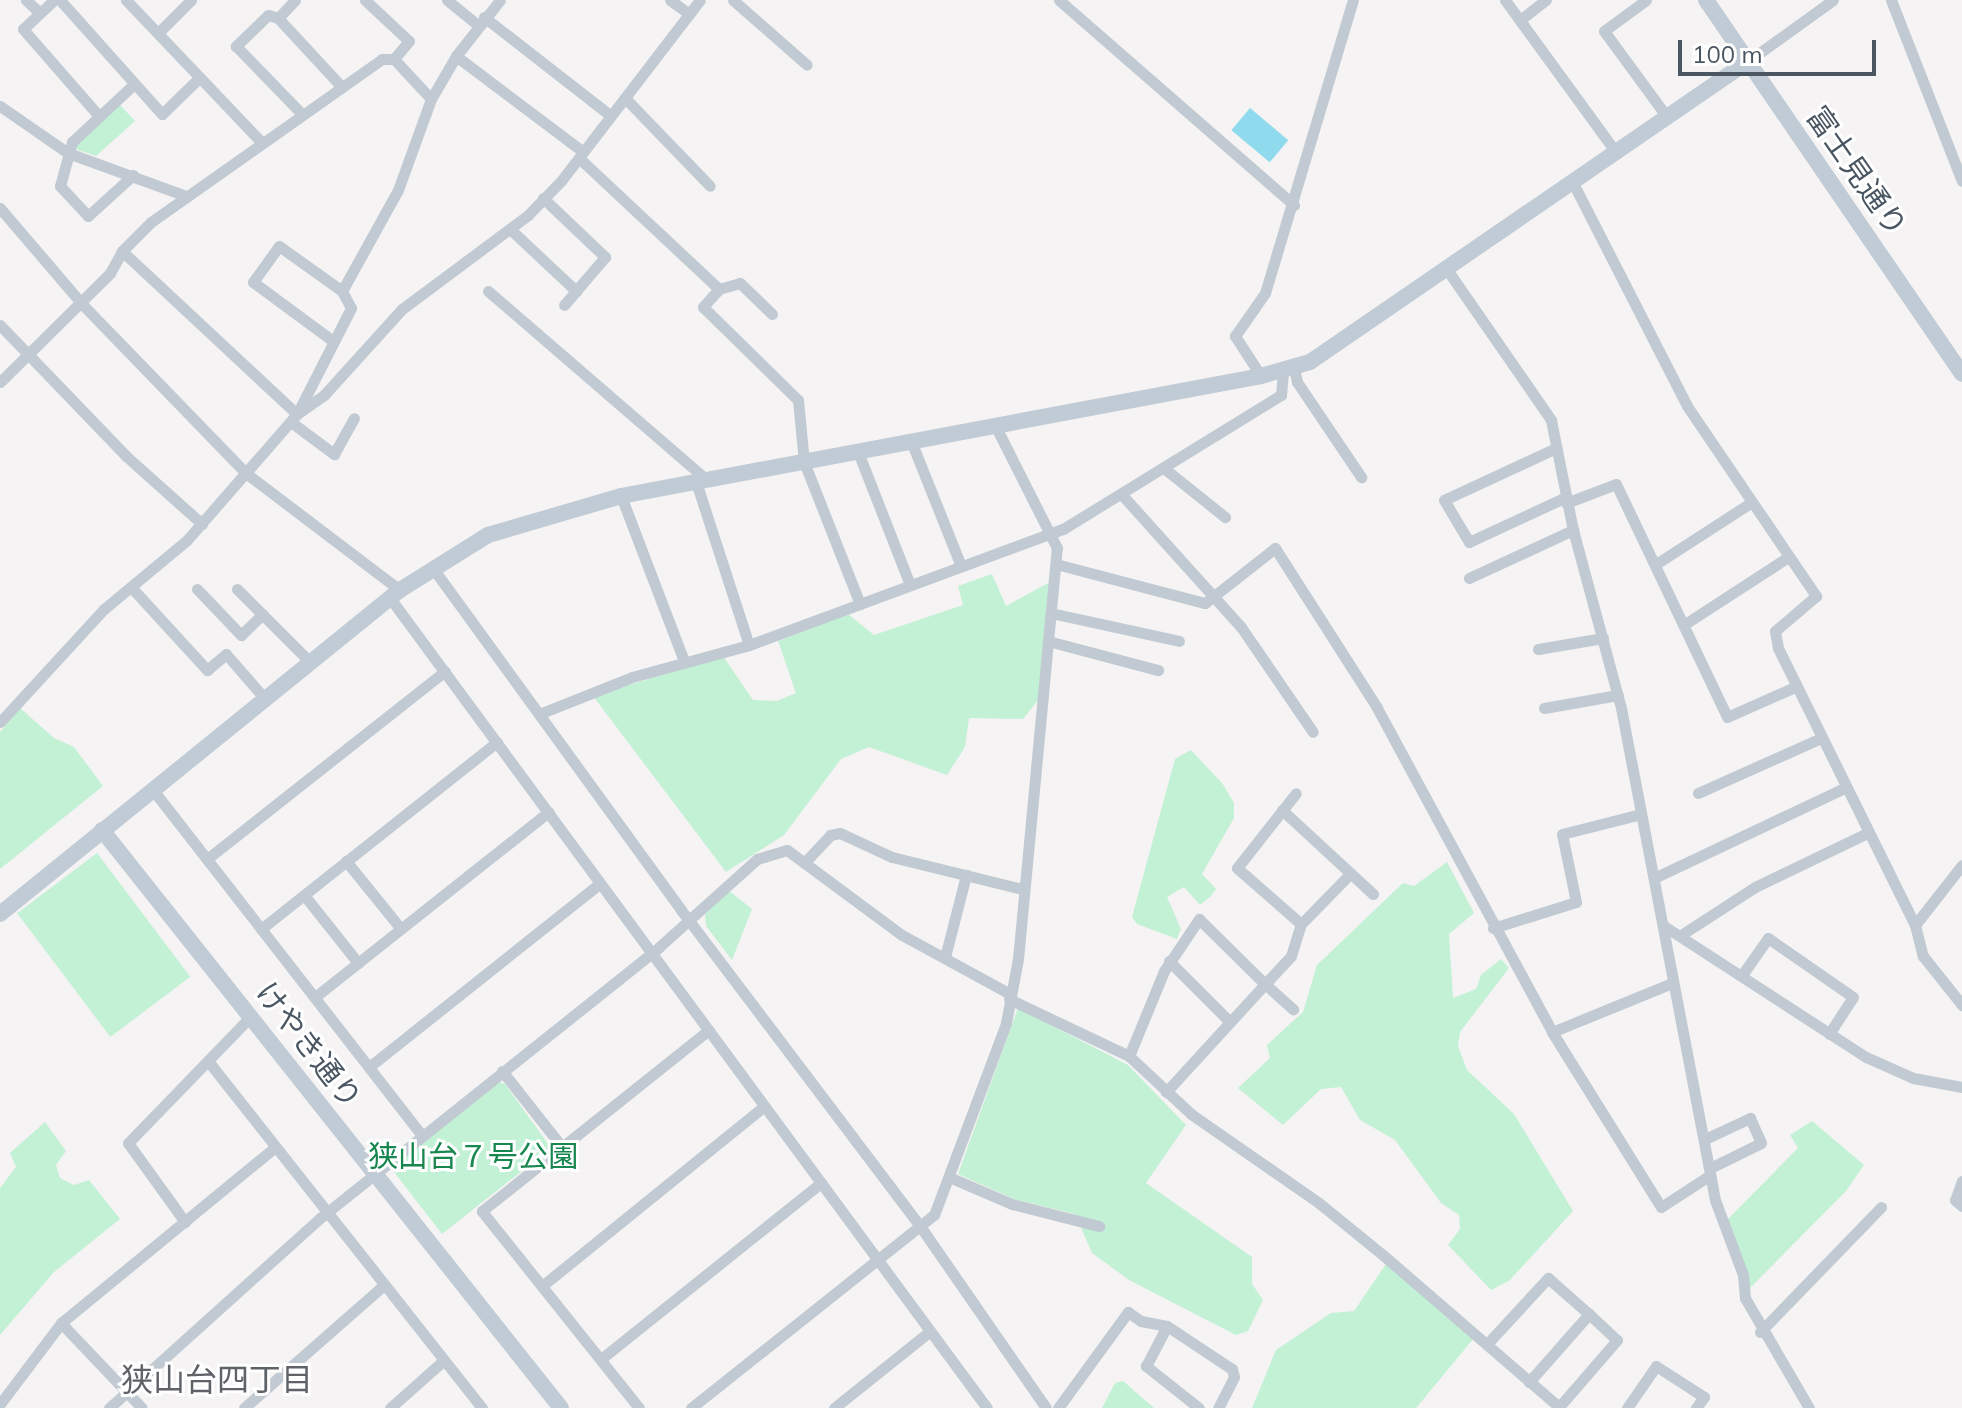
<!DOCTYPE html>
<meta charset="utf-8">
<style>
body{margin:0}
#map{position:relative;width:1962px;height:1408px;overflow:hidden;background:#f5f3f3;font-family:Mulish,"Noto Sans JP",sans-serif}
div>[style]{position:absolute}
[style*='--x']{left:calc(var(--x)*1px);top:calc(var(--y)*1px);width:calc(var(--w)*1px);rotate:calc(var(--a)*1deg)}
.green>*{inset:0;background:#c3f1d5;transform-origin:0 0}
.water>*{inset:0;background:#90daee;transform-origin:0 0}
.street>*{height:11px;margin:-5.5px;padding:0 5.5px;transform-origin:5.5px;border-radius:5.5px;background:#c1cad2}
.secondary>*{height:16px;margin:-8px;padding:0 8px;transform-origin:8px;border-radius:8px;background:#c1cbd6}
span{translate:-50% -50%;white-space:nowrap;text-align:center;line-height:1.15;-webkit-text-stroke:6px #fff;paint-order:stroke}
.street-label{font-size:30px;color:#4a5661}
.park-label{font-size:30px;color:#17864f}
.neighbourhood-label{font-size:32px;color:#5f6368}
.scale{position:absolute;left:1678px;top:40px;width:198px;height:36px;box-sizing:border-box;border:4px solid #4a5661;border-top:0;padding-left:10px;font-size:24px;line-height:28px;white-space:nowrap;color:#4a5661;-webkit-text-stroke:6px #fff;paint-order:stroke}
</style>
<div id="map">
<div class="green">
<i style="clip-path:polygon(119px 104px,135px 121px,96px 156px,78px 150px,75px 145px)"></i>
<i style="clip-path:polygon(992px 574px,1006px 606px,1050px 582px,1039px 699px,1023px 719px,969px 718px,965px 747px,947px 775px,869px 747px,841px 759px,784px 835px,726px 872px,593px 696px,723px 656px,753px 700px,777px 701px,796px 693px,778px 641px,848px 614px,874px 635px,963px 605px,958px 586px)"></i>
<i style="clip-path:polygon(20px 708px,54px 738px,74px 747px,103px 786px,0 869px,0 732px)"></i>
<i style="clip-path:polygon(1191px 750px,1222px 783px,1234px 803px,1234px 818px,1202px 874px,1216px 889px,1211px 896px,1200px 905px,1184px 887px,1167px 897px,1181px 929px,1177px 939px,1137px 924px,1132px 917px,1175px 759px)"></i>
<i style="left:97px;top:853px;width:155px;height:100px;rotate:53deg"></i>
<i style="clip-path:polygon(1447px 862px,1474px 913px,1449px 934px,1453px 998px,1476px 989px,1481px 975px,1501px 959px,1509px 968px,1460px 1032px,1458px 1046px,1467px 1070px,1514px 1114px,1573px 1211px,1510px 1280px,1491px 1290px,1448px 1245px,1460px 1229px,1459px 1215px,1441px 1203px,1395px 1140px,1360px 1120px,1341px 1087px,1321px 1089px,1283px 1125px,1238px 1088px,1270px 1058px,1267px 1045px,1303px 1012px,1317px 965px,1403px 883px,1414px 886px)"></i>
<i style="clip-path:polygon(728px 890px,752px 909px,732px 960px,706px 926px,705px 915px)"></i>
<i style="clip-path:polygon(1018px 1008px,1128px 1065px,1186px 1125px,1146px 1183px,1252px 1257px,1252px 1284px,1263px 1300px,1248px 1331px,1236px 1335px,1129px 1280px,1092px 1253px,1075px 1214px,1014px 1199px,958px 1174px)"></i>
<i style="clip-path:polygon(498px 1082px,505px 1084px,551px 1148px,442px 1234px,394px 1172px,395px 1164px)"></i>
<i style="clip-path:polygon(1812px 1121px,1864px 1165px,1846px 1191px,1749px 1289px,1726px 1221px,1798px 1148px,1790px 1135px)"></i>
<i style="clip-path:polygon(45px 1122px,66px 1151px,56px 1165px,60px 1178px,74px 1185px,89px 1180px,120px 1219px,54px 1272px,0 1335px,0 1188px,16px 1167px,10px 1153px)"></i>
<i style="clip-path:polygon(1386px 1264px,1474px 1338px,1416px 1408px,1252px 1408px,1276px 1350px,1331px 1313px,1354px 1311px)"></i>
<i style="clip-path:polygon(1123px 1381px,1154px 1408px,1102px 1408px,1115px 1383px)"></i>
</div>
<div class="water">
<i style="left:1250px;top:108px;width:50px;height:29px;rotate:40deg"></i>
</div>
<div class="street">
<i style="--x:26;--y:0;--w:19;--a:43"></i>
<i style="--x:54;--y:0;--w:42;--a:136.9"></i>
<i style="--x:23;--y:29;--w:116;--a:48.9"></i>
<i style="--x:60;--y:0;--w:153;--a:48.2"></i>
<i style="--x:162;--y:114;--w:52;--a:-44.2"></i>
<i style="--x:126;--y:0;--w:197;--a:46.4"></i>
<i style="--x:295;--y:0;--w:25;--a:133"></i>
<i style="--x:278;--y:18;--w:94;--a:47.2"></i>
<i style="--x:365;--y:0;--w:60;--a:43"></i>
<i style="--x:409;--y:41;--w:23;--a:130"></i>
<i style="--x:447;--y:0;--w:40;--a:39"></i>
<i style="--x:670;--y:0;--w:24;--a:36"></i>
<i style="--x:733;--y:0;--w:98;--a:41.3"></i>
<i style="--x:1059;--y:0;--w:312;--a:41.1"></i>
<i style="--x:1505;--y:0;--w:188;--a:53.9"></i>
<i style="--x:1646;--y:0;--w:52;--a:143.6"></i>
<i style="--x:1604;--y:31;--w:107;--a:53.8"></i>
<i style="--x:1891;--y:0;--w:194;--a:68.6"></i>
<i style="--x:484;--y:17;--w:160;--a:37.9"></i>
<i style="--x:278;--y:18;--w:10;--a:-163"></i>
<i style="--x:268;--y:15;--w:45;--a:135.9"></i>
<i style="--x:236;--y:46;--w:95;--a:45.9"></i>
<i style="--x:1520;--y:20;--w:33;--a:-38"></i>
<i style="--x:158;--y:33;--w:47;--a:-45"></i>
<i style="--x:456;--y:56;--w:158;--a:37"></i>
<i style="--x:1747;--y:62;--w:106;--a:-35.8"></i>
<i style="--x:625;--y:98;--w:122;--a:46"></i>
<i style="--x:0;--y:106;--w:83;--a:34.7"></i>
<i style="--x:68;--y:153;--w:126;--a:20"></i>
<i style="--x:579;--y:158;--w:192;--a:43.1"></i>
<i style="--x:133;--y:175;--w:61;--a:137.7"></i>
<i style="--x:88;--y:216;--w:41;--a:-133"></i>
<i style="--x:60;--y:186;--w:46;--a:-74.7"></i>
<i style="--x:72;--y:142;--w:85;--a:-43.1"></i>
<i style="--x:1573;--y:183;--w:250;--a:62.9"></i>
<i style="--x:1687;--y:406;--w:230;--a:55.8"></i>
<i style="--x:1816;--y:596;--w:54;--a:139.5"></i>
<i style="--x:1775;--y:631;--w:17;--a:80"></i>
<i style="--x:1778;--y:648;--w:309;--a:63.7"></i>
<i style="--x:1915;--y:925;--w:32;--a:76"></i>
<i style="--x:1923;--y:956;--w:63;--a:51.5"></i>
<i style="--x:543;--y:198;--w:86;--a:43.6"></i>
<i style="--x:605;--y:257;--w:63;--a:130.5"></i>
<i style="--x:0;--y:208;--w:125;--a:49.5"></i>
<i style="--x:81;--y:303;--w:238;--a:45.9"></i>
<i style="--x:247;--y:474;--w:192;--a:37.2"></i>
<i style="--x:510;--y:229;--w:91;--a:43.2"></i>
<i style="--x:122;--y:251;--w:239;--a:43"></i>
<i style="--x:1448;--y:271;--w:181;--a:55.3"></i>
<i style="--x:1551;--y:420;--w:112;--a:78.7"></i>
<i style="--x:1573;--y:530;--w:184;--a:74.9"></i>
<i style="--x:1621;--y:708;--w:501;--a:79.18"></i>
<i style="--x:1715;--y:1200;--w:80;--a:69.5"></i>
<i style="--x:1743;--y:1275;--w:23;--a:85"></i>
<i style="--x:1745;--y:1298;--w:127;--a:59.8"></i>
<i style="--x:488;--y:291;--w:289;--a:40.8"></i>
<i style="--x:772;--y:314;--w:45;--a:-135.9"></i>
<i style="--x:740;--y:283;--w:22;--a:164"></i>
<i style="--x:719;--y:289;--w:24;--a:132"></i>
<i style="--x:703;--y:307;--w:133;--a:44.4"></i>
<i style="--x:798;--y:400;--w:62;--a:84.5"></i>
<i style="--x:804;--y:462;--w:153;--a:68.5"></i>
<i style="--x:0;--y:325;--w:182;--a:46.1"></i>
<i style="--x:126;--y:456;--w:102;--a:41.8"></i>
<i style="--x:333;--y:341;--w:99;--a:-143.6"></i>
<i style="--x:253;--y:282;--w:44;--a:-54.2"></i>
<i style="--x:279;--y:246;--w:77;--a:35.5"></i>
<i style="--x:1294;--y:367;--w:15;--a:79"></i>
<i style="--x:1297;--y:382;--w:115;--a:56"></i>
<i style="--x:1261;--y:376;--w:48;--a:-123"></i>
<i style="--x:1235;--y:336;--w:52;--a:-55.1"></i>
<i style="--x:1265;--y:293;--w:306;--a:-73.3"></i>
<i style="--x:0;--y:382;--w:155;--a:-44.7"></i>
<i style="--x:110;--y:273;--w:25;--a:-61"></i>
<i style="--x:122;--y:251;--w:41;--a:-45"></i>
<i style="--x:151;--y:222;--w:283;--a:-35.2"></i>
<i style="--x:382;--y:59;--w:12;--a:0"></i>
<i style="--x:394;--y:59;--w:54;--a:47.2"></i>
<i style="--x:297;--y:414;--w:33;--a:-35"></i>
<i style="--x:324;--y:395;--w:116;--a:-47.8"></i>
<i style="--x:402;--y:309;--w:157;--a:-36.7"></i>
<i style="--x:528;--y:215;--w:47;--a:-45.9"></i>
<i style="--x:561;--y:181;--w:228;--a:-52.5"></i>
<i style="--x:291;--y:422;--w:54;--a:36.7"></i>
<i style="--x:334;--y:454;--w:41;--a:-60.9"></i>
<i style="--x:911;--y:441;--w:135;--a:68.2"></i>
<i style="--x:1556;--y:448;--w:123;--a:155.1"></i>
<i style="--x:1444;--y:500;--w:49;--a:59.2"></i>
<i style="--x:1469;--y:542;--w:107;--a:-24.9"></i>
<i style="--x:858;--y:452;--w:143;--a:68.6"></i>
<i style="--x:1165;--y:469;--w:77;--a:38.7"></i>
<i style="--x:696;--y:482;--w:171;--a:72"></i>
<i style="--x:621;--y:496;--w:177;--a:69.1"></i>
<i style="--x:1123;--y:496;--w:176;--a:48"></i>
<i style="--x:1241;--y:627;--w:127;--a:55.6"></i>
<i style="--x:1566;--y:503;--w:53;--a:-20.8"></i>
<i style="--x:1616;--y:484;--w:258;--a:64.5"></i>
<i style="--x:1727;--y:717;--w:74;--a:-23.8"></i>
<i style="--x:1056;--y:564;--w:154;--a:14.7"></i>
<i style="--x:1205;--y:603;--w:89;--a:-38.2"></i>
<i style="--x:1275;--y:548;--w:188;--a:57.4"></i>
<i style="--x:1376;--y:706;--w:370;--a:61.6"></i>
<i style="--x:1552;--y:1032;--w:206;--a:58.1"></i>
<i style="--x:1661;--y:1207;--w:59;--a:-33.1"></i>
<i style="--x:1656;--y:564;--w:114;--a:-32.9"></i>
<i style="--x:432;--y:567;--w:424;--a:54"></i>
<i style="--x:681;--y:910;--w:396;--a:52.9"></i>
<i style="--x:920;--y:1226;--w:221;--a:55.3"></i>
<i style="--x:1469;--y:578;--w:115;--a:-24.8"></i>
<i style="--x:131;--y:587;--w:113;--a:47.5"></i>
<i style="--x:207;--y:670;--w:25;--a:-40"></i>
<i style="--x:226;--y:654;--w:61;--a:49"></i>
<i style="--x:197;--y:589;--w:64;--a:46.3"></i>
<i style="--x:241;--y:635;--w:30;--a:-44"></i>
<i style="--x:237;--y:589;--w:103;--a:45"></i>
<i style="--x:390;--y:598;--w:1006;--a:53.61"></i>
<i style="--x:1051;--y:613;--w:131;--a:12.3"></i>
<i style="--x:1685;--y:624;--w:123;--a:-33"></i>
<i style="--x:1048;--y:641;--w:114;--a:14.8"></i>
<i style="--x:1538;--y:649;--w:66;--a:-9.6"></i>
<i style="--x:1544;--y:708;--w:75;--a:-10"></i>
<i style="--x:539;--y:714;--w:100;--a:-21.7"></i>
<i style="--x:632;--y:677;--w:121;--a:-15.3"></i>
<i style="--x:749;--y:645;--w:335;--a:-20.3"></i>
<i style="--x:1063;--y:529;--w:256;--a:-31.6"></i>
<i style="--x:1281;--y:395;--w:24;--a:-85"></i>
<i style="--x:0;--y:722;--w:154;--a:-47.4"></i>
<i style="--x:104;--y:609;--w:108;--a:-39.7"></i>
<i style="--x:187;--y:540;--w:167;--a:-48.9"></i>
<i style="--x:297;--y:414;--w:119;--a:-63"></i>
<i style="--x:351;--y:308;--w:19;--a:-118"></i>
<i style="--x:342;--y:291;--w:115;--a:-61"></i>
<i style="--x:398;--y:190;--w:97;--a:-70.1"></i>
<i style="--x:431;--y:99;--w:50;--a:-59.8"></i>
<i style="--x:456;--y:56;--w:71;--a:-51.8"></i>
<i style="--x:153;--y:790;--w:437;--a:52.1"></i>
<i style="--x:1698;--y:793;--w:133;--a:-24.1"></i>
<i style="--x:1282;--y:810;--w:124;--a:42.7"></i>
<i style="--x:207;--y:859;--w:303;--a:-38.3"></i>
<i style="--x:346;--y:861;--w:87;--a:51"></i>
<i style="--x:806;--y:861;--w:35;--a:-47"></i>
<i style="--x:830;--y:835;--w:10;--a:-11"></i>
<i style="--x:840;--y:833;--w:57;--a:24.8"></i>
<i style="--x:892;--y:857;--w:134;--a:13.8"></i>
<i style="--x:1654;--y:878;--w:210;--a:-25.3"></i>
<i style="--x:304;--y:895;--w:87;--a:51.5"></i>
<i style="--x:1301;--y:924;--w:71;--a:-45.6"></i>
<i style="--x:1915;--y:925;--w:76;--a:-51.9"></i>
<i style="--x:1664;--y:926;--w:241;--a:33"></i>
<i style="--x:1866;--y:1057;--w:51;--a:24.1"></i>
<i style="--x:1913;--y:1078;--w:50;--a:10.4"></i>
<i style="--x:1493;--y:928;--w:87;--a:-17.4"></i>
<i style="--x:1576;--y:902;--w:69;--a:-101.6"></i>
<i style="--x:1562;--y:834;--w:81;--a:-14.2"></i>
<i style="--x:261;--y:929;--w:301;--a:-38.4"></i>
<i style="--x:1681;--y:935;--w:88;--a:-33"></i>
<i style="--x:1755;--y:887;--w:124;--a:-25.7"></i>
<i style="--x:945;--y:957;--w:85;--a:-75.6"></i>
<i style="--x:1169;--y:961;--w:85;--a:45"></i>
<i style="--x:1742;--y:975;--w:45;--a:-54.9"></i>
<i style="--x:1768;--y:938;--w:103;--a:34.8"></i>
<i style="--x:1853;--y:997;--w:44;--a:123"></i>
<i style="--x:315;--y:997;--w:298;--a:-38.4"></i>
<i style="--x:1009;--y:999;--w:133;--a:25.4"></i>
<i style="--x:1129;--y:1056;--w:85;--a:43.1"></i>
<i style="--x:1191;--y:1114;--w:156;--a:34.8"></i>
<i style="--x:1319;--y:1203;--w:82;--a:39.1"></i>
<i style="--x:1383;--y:1255;--w:234;--a:40.8"></i>
<i style="--x:1552;--y:1032;--w:130;--a:-22.2"></i>
<i style="--x:1129;--y:1056;--w:92;--a:-67.6"></i>
<i style="--x:1164;--y:971;--w:63;--a:-56.1"></i>
<i style="--x:1199;--y:919;--w:93;--a:44.6"></i>
<i style="--x:1265;--y:984;--w:38;--a:-47"></i>
<i style="--x:1291;--y:956;--w:34;--a:-73"></i>
<i style="--x:1301;--y:924;--w:85;--a:-138.8"></i>
<i style="--x:1237;--y:868;--w:95;--a:-51.8"></i>
<i style="--x:208;--y:1061;--w:442;--a:51.7"></i>
<i style="--x:369;--y:1067;--w:295;--a:-38.5"></i>
<i style="--x:502;--y:1071;--w:97;--a:51.7"></i>
<i style="--x:1166;--y:1092;--w:147;--a:-47.5"></i>
<i style="--x:1265;--y:984;--w:38;--a:42"></i>
<i style="--x:1705;--y:1139;--w:50;--a:-25"></i>
<i style="--x:1750;--y:1118;--w:27;--a:66"></i>
<i style="--x:1761;--y:1143;--w:55;--a:153.9"></i>
<i style="--x:949;--y:1177;--w:69;--a:23.2"></i>
<i style="--x:1012;--y:1204;--w:90;--a:14.2"></i>
<i style="--x:1962;--y:1181;--w:20;--a:110"></i>
<i style="--x:1955;--y:1200;--w:9;--a:41"></i>
<i style="--x:185;--y:1222;--w:97;--a:-125.8"></i>
<i style="--x:128;--y:1143;--w:177;--a:-45.9"></i>
<i style="--x:542;--y:1286;--w:286;--a:-39"></i>
<i style="--x:61;--y:1323;--w:117;--a:46.4"></i>
<i style="--x:1760;--y:1332;--w:174;--a:-45.9"></i>
<i style="--x:1487;--y:1344;--w:90;--a:-47.3"></i>
<i style="--x:1548;--y:1278;--w:55;--a:41.3"></i>
<i style="--x:1589;--y:1314;--w:38;--a:43"></i>
<i style="--x:1617;--y:1340;--w:89;--a:130.9"></i>
<i style="--x:601;--y:1359;--w:282;--a:-38.7"></i>
<i style="--x:1529;--y:1382;--w:91;--a:-48.6"></i>
<i style="--x:0;--y:1404;--w:101;--a:-53"></i>
<i style="--x:61;--y:1323;--w:277;--a:-39.4"></i>
<i style="--x:109;--y:1408;--w:284;--a:-42"></i>
<i style="--x:320;--y:1218;--w:434;--a:-38.6"></i>
<i style="--x:659;--y:947;--w:132;--a:-41.9"></i>
<i style="--x:757;--y:859;--w:31;--a:-17"></i>
<i style="--x:787;--y:850;--w:143;--a:36.5"></i>
<i style="--x:902;--y:935;--w:123;--a:28.6"></i>
<i style="--x:244;--y:1408;--w:186;--a:-41.3"></i>
<i style="--x:390;--y:1408;--w:71;--a:-41.6"></i>
<i style="--x:639;--y:1408;--w:252;--a:-128.6"></i>
<i style="--x:482;--y:1211;--w:290;--a:-38.6"></i>
<i style="--x:691;--y:1408;--w:310;--a:-38.5"></i>
<i style="--x:934;--y:1215;--w:205;--a:-69.4"></i>
<i style="--x:1006;--y:1023;--w:65;--a:-79.4"></i>
<i style="--x:1018;--y:959;--w:413;--a:-84.6"></i>
<i style="--x:1057;--y:548;--w:138;--a:-116.8"></i>
<i style="--x:834;--y:1408;--w:123;--a:-38.7"></i>
<i style="--x:1058;--y:1408;--w:119;--a:-53.9"></i>
<i style="--x:1128;--y:1312;--w:16;--a:35"></i>
<i style="--x:1141;--y:1321;--w:26;--a:11"></i>
<i style="--x:1199;--y:1408;--w:68;--a:-141.6"></i>
<i style="--x:1146;--y:1366;--w:45;--a:-62.3"></i>
<i style="--x:1167;--y:1326;--w:78;--a:33.5"></i>
<i style="--x:1232;--y:1369;--w:8;--a:76"></i>
<i style="--x:1234;--y:1377;--w:35;--a:117"></i>
<i style="--x:1627;--y:1408;--w:51;--a:-55.4"></i>
<i style="--x:1656;--y:1366;--w:57;--a:32.9"></i>
<i style="--x:1704;--y:1397;--w:14;--a:126"></i>
</div>
<div class="secondary">
<i style="--x:1706;--y:0;--w:453;--a:55.6"></i>
<i style="--x:102;--y:830;--w:738;--a:51.55"></i>
<i style="--x:0;--y:914;--w:515;--a:-39.01"></i>
<i style="--x:400;--y:590;--w:104;--a:-32"></i>
<i style="--x:488;--y:535;--w:139;--a:-16.3"></i>
<i style="--x:621;--y:496;--w:651;--a:-10.62"></i>
<i style="--x:1261;--y:376;--w:51;--a:-15.9"></i>
<i style="--x:1310;--y:362;--w:530;--a:-34.47"></i>
</div>
<div class="street-label">
<span style="left:1857px;top:171px;rotate:55deg">富士見通り</span>
<span style="left:309px;top:1045px;rotate:52deg">けやき通り</span>
</div>
<div class="park-label">
<span style="left:473px;top:1156px">狭山台７号公園</span>
</div>
<div class="neighbourhood-label">
<span style="left:217px;top:1379px">狭山台四丁目</span>
</div>
<div class="scale">100 m</div>
</div>
